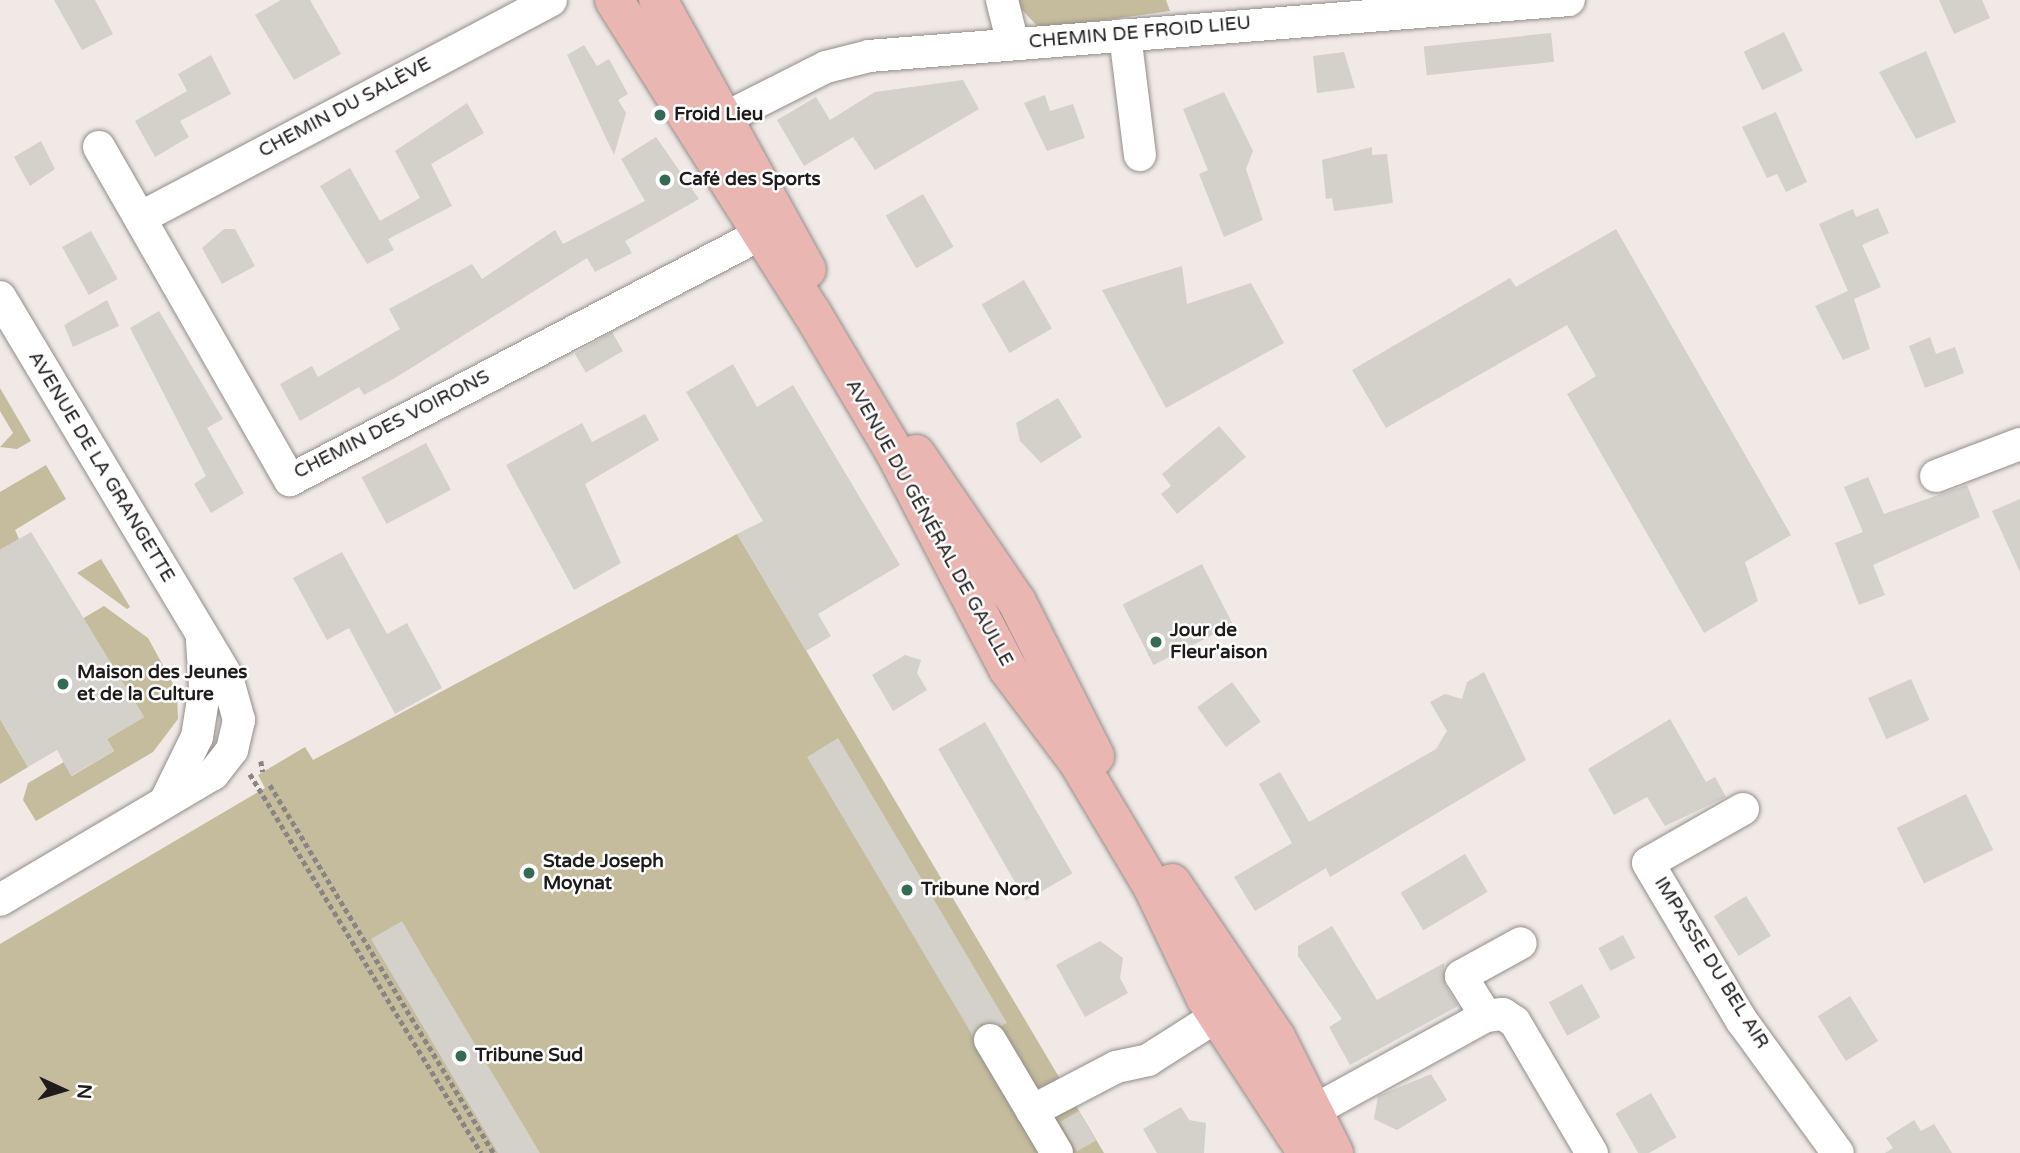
<!DOCTYPE html>
<meta charset="utf-8">
<style>
body{margin:0}
#map{position:relative;width:2020px;height:1153px;overflow:hidden;background:#f0e9e6;font-family:"Varela Round",sans-serif}
div>[style]{position:absolute}
[style*='--x']{left:calc(var(--x)*1px);top:calc(var(--y)*1px);width:calc(var(--w)*1px);rotate:calc(var(--a)*1deg)}
.green>*{inset:0;background:#c4bc9c}
.building>*{inset:0;background:#d4d0ca;transform-origin:0 0}
.path>*{height:4.5px;margin-top:-2.25px;transform-origin:0;background:repeating-linear-gradient(90deg,#8a8583 0 5px,transparent 0 8.5px)}
.roads{filter:drop-shadow(0 0 2px #938d8a) drop-shadow(0 0 2px #938d8a)}
.minor>*{height:32px;margin:-16px;padding:0 16px;transform-origin:16px;border-radius:16px;background:#fff}
.major>*{height:38px;margin:-19px;padding:0 19px;transform-origin:19px;border-radius:19px;background:#e9b6b1}
.dots>*{width:19px;height:19px;translate:-50% -50%;box-sizing:border-box;border:4px solid #fff;border-radius:50%}
span{translate:-50% -50%;white-space:nowrap;text-align:center;line-height:1.15;-webkit-text-stroke:5px #fff;paint-order:stroke}
.street-label{font-size:19px;color:#1e1b1a}
.poi-label{font-size:19px;color:#1e1b1a;font-weight:700}
.left{translate:0 -50%;text-align:left}
.north{position:absolute;left:28px;top:1055px;width:70px;height:70px;-webkit-text-stroke:5px #fff;paint-order:stroke;rotate:94deg;font-size:19px;font-weight:700;line-height:28px;text-align:center;color:#1e1b1a}
.north::after{content:'';display:block;margin:auto;width:24px;height:32px;background:#1e1b1a;clip-path:polygon(50% 0,100% 100%,50% 72%,0 100%)}
</style>
<div id="map">
<div class="green">
<i style="clip-path:polygon(1013px 0,1166px 0,1170px 11px,1040px 29px)"></i>
<i style="clip-path:polygon(0 388px,31px 441px,17px 449px,0 447px,13px 433px,0 411px)"></i>
<i style="clip-path:polygon(46px 465px,66px 499px,15px 530px,19px 539px,0 550px,0 492px)"></i>
<i style="clip-path:polygon(737px 534px,1104px 1153px,0 1153px,0 944px,265px 788px,258px 775px,305px 747px,313px 760px)"></i>
<i style="clip-path:polygon(101px 559px,130px 607px,127px 609px,77px 573px)"></i>
<i style="clip-path:polygon(104px 606px,148px 638px,177px 691px,178px 719px,153px 752px,36px 821px,23px 800px,28px 783px,64px 762px,72px 776px,114px 751px,107px 739px,144px 717px,82px 619px)"></i>
<i style="clip-path:polygon(0 719px,28px 767px,0 784px)"></i>
</div>
<div class="building">
<i style="clip-path:polygon(54px 0,95px 0,113px 34px,82px 50px)"></i>
<i style="clip-path:polygon(281px 0,310px 0,341px 54px,294px 80px,255px 15px)"></i>
<i style="clip-path:polygon(1939px 0,1982px 0,1990px 18px,1954px 34px)"></i>
<i style="left:1784px;top:32px;width:43px;height:45px;rotate:64deg"></i>
<i style="left:1551px;top:33px;width:29px;height:128px;rotate:84deg"></i>
<i style="clip-path:polygon(584px 45px,597px 66px,609px 59px,628px 94px,618px 100px,626px 113px,614px 155px,567px 55px)"></i>
<i style="clip-path:polygon(1926px 51px,1956px 122px,1916px 139px,1879px 72px)"></i>
<i style="clip-path:polygon(1344px 52px,1355px 88px,1317px 93px,1313px 56px)"></i>
<i style="clip-path:polygon(211px 55px,231px 94px,180px 121px,189px 137px,155px 157px,135px 121px,187px 91px,178px 74px)"></i>
<i style="clip-path:polygon(963px 80px,979px 109px,875px 170px,853px 137px,804px 166px,777px 120px,816px 97px,830px 120px,875px 92px)"></i>
<i style="clip-path:polygon(1224px 92px,1253px 151px,1246px 169px,1263px 220px,1224px 237px,1199px 174px,1208px 170px,1183px 109px)"></i>
<i style="clip-path:polygon(1045px 95px,1050px 111px,1073px 104px,1085px 138px,1047px 151px,1024px 103px)"></i>
<i style="clip-path:polygon(467px 103px,484px 133px,431px 164px,452px 206px,388px 239px,394px 250px,367px 264px,320px 186px,350px 168px,380px 221px,420px 198px,395px 151px)"></i>
<i style="clip-path:polygon(1776px 112px,1807px 182px,1786px 192px,1777px 174px,1767px 178px,1742px 127px)"></i>
<i style="clip-path:polygon(656px 137px,699px 199px,625px 241px,632px 253px,595px 272px,587px 258px,395px 378px,364px 395px,359px 387px,300px 421px,280px 384px,312px 366px,318px 377px,400px 329px,389px 309px,472px 264px,482px 279px,555px 230px,563px 244px,645px 201px,621px 159px)"></i>
<i style="clip-path:polygon(41px 141px,55px 169px,30px 186px,14px 157px)"></i>
<i style="clip-path:polygon(1372px 147px,1372px 155px,1387px 154px,1393px 203px,1334px 211px,1332px 198px,1326px 199px,1322px 160px)"></i>
<i style="left:923px;top:194px;width:61px;height:43px;rotate:60deg"></i>
<i style="clip-path:polygon(1878px 208px,1889px 233px,1862px 245px,1881px 287px,1854px 299px,1870px 349px,1843px 360px,1815px 306px,1848px 291px,1819px 224px,1853px 209px,1856px 217px)"></i>
<i style="clip-path:polygon(224px 229px,235px 229px,255px 266px,222px 284px,202px 248px)"></i>
<i style="clip-path:polygon(1616px 229px,1791px 535px,1745px 562px,1758px 601px,1704px 633px,1567px 394px,1596px 376px,1567px 325px,1386px 428px,1352px 370px,1510px 278px,1516px 287px)"></i>
<i style="left:91px;top:231px;width:55px;height:33px;rotate:61deg"></i>
<i style="clip-path:polygon(1182px 266px,1187px 304px,1251px 283px,1284px 343px,1166px 408px,1102px 290px)"></i>
<i style="left:1024px;top:280px;width:56px;height:49px;rotate:60deg"></i>
<i style="clip-path:polygon(107px 300px,119px 326px,73px 347px,64px 325px)"></i>
<i style="clip-path:polygon(159px 311px,223px 419px,207px 428px,244px 493px,211px 513px,194px 484px,206px 476px,130px 328px)"></i>
<i style="left:612px;top:332px;width:22px;height:43px;rotate:60deg"></i>
<i style="clip-path:polygon(1930px 337px,1936px 354px,1955px 347px,1964px 373px,1925px 388px,1909px 346px)"></i>
<i style="clip-path:polygon(733px 364px,757px 407px,793px 385px,900px 565px,818px 614px,831px 636px,806px 651px,737px 534px,763px 521px,686px 392px)"></i>
<i style="clip-path:polygon(1058px 398px,1082px 437px,1041px 463px,1020px 441px,1016px 423px)"></i>
<i style="clip-path:polygon(645px 414px,659px 440px,585px 484px,621px 563px,574px 590px,506px 465px,582px 423px,592px 442px)"></i>
<i style="clip-path:polygon(1219px 426px,1246px 457px,1177px 514px,1161px 494px,1171px 486px,1162px 474px)"></i>
<i style="left:426px;top:443px;width:53px;height:73px;rotate:62deg"></i>
<i style="clip-path:polygon(1868px 477px,1884px 514px,1967px 485px,1980px 517px,1873px 565px,1885px 595px,1859px 605px,1835px 543px,1863px 532px,1844px 487px)"></i>
<i style="clip-path:polygon(2020px 499px,2020px 572px,1992px 511px)"></i>
<i style="clip-path:polygon(31px 532px,144px 717px,107px 739px,114px 751px,71px 776px,57px 750px,28px 767px,0 719px,0 550px)"></i>
<i style="clip-path:polygon(342px 552px,387px 634px,407px 623px,442px 688px,395px 714px,349px 628px,327px 640px,293px 578px)"></i>
<i style="left:1202px;top:564px;width:68px;height:89px;rotate:63deg"></i>
<i style="clip-path:polygon(905px 655px,921px 660px,917px 673px,927px 690px,893px 711px,872px 675px)"></i>
<i style="clip-path:polygon(1484px 672px,1526px 760px,1330px 877px,1326px 868px,1255px 911px,1234px 877px,1292px 843px,1259px 784px,1280px 772px,1309px 822px,1436px 749px,1447px 731px,1430px 702px,1445px 694px,1462px 699px,1467px 682px)"></i>
<i style="left:1911px;top:679px;width:45px;height:47px;rotate:66deg"></i>
<i style="left:1232px;top:682px;width:49px;height:43px;rotate:54deg"></i>
<i style="clip-path:polygon(1670px 719px,1706px 782px,1715px 777px,1726px 797px,1665px 826px,1647px 797px,1614px 815px,1588px 769px)"></i>
<i style="left:985px;top:722px;width:175px;height:54px;rotate:60deg"></i>
<i style="clip-path:polygon(838px 738px,1007px 1023px,1001px 1026px,981px 1024px,973px 1036px,807px 757px)"></i>
<i style="left:1966px;top:794px;width:62px;height:77px;rotate:64deg"></i>
<i style="left:1465px;top:854px;width:44px;height:75px;rotate:59deg"></i>
<i style="left:1746px;top:896px;width:47px;height:38px;rotate:58deg"></i>
<i style="clip-path:polygon(402px 921px,424px 959px,540px 1153px,498px 1153px,371px 939px)"></i>
<i style="clip-path:polygon(1332px 926px,1377px 1000px,1444px 963px,1445px 985px,1458px 1006px,1350px 1065px,1329px 1027px,1342px 1019px,1298px 956px,1298px 946px)"></i>
<i style="left:1623px;top:935px;width:26px;height:28px;rotate:62deg"></i>
<i style="clip-path:polygon(1100px 941px,1123px 958px,1120px 978px,1128px 993px,1085px 1017px,1056px 965px)"></i>
<i style="left:1582px;top:984px;width:38px;height:38px;rotate:61deg"></i>
<i style="left:1850px;top:996px;width:53px;height:38px;rotate:58deg"></i>
<i style="clip-path:polygon(1431px 1074px,1447px 1100px,1397px 1130px,1374px 1119px,1378px 1096px)"></i>
<i style="left:1651px;top:1093px;width:51px;height:41px;rotate:60deg"></i>
<i style="clip-path:polygon(1181px 1107px,1189px 1120px,1206px 1123px,1204px 1153px,1157px 1153px,1143px 1129px)"></i>
<i style="left:1079px;top:1111px;width:34px;height:22px;rotate:60deg"></i>
<i style="clip-path:polygon(1914px 1120px,1921px 1131px,1934px 1124px,1952px 1153px,1885px 1153px,1893px 1148px,1886px 1138px)"></i>
</div>
<div class="path">
<i style="--x:261;--y:761;--w:11;--a:80"></i>
<i style="--x:250;--y:774;--w:444;--a:58.6"></i>
<i style="--x:270;--y:785;--w:431;--a:58.7"></i>
</div>
<div class="roads">
<div class="minor">
<i style="--x:1002;--y:0;--w:45;--a:76"></i>
<i style="--x:1125;--y:35;--w:121;--a:82.9"></i>
<i style="--x:725;--y:118;--w:113;--a:-26.8"></i>
<i style="--x:826;--y:67;--w:44;--a:-14.3"></i>
<i style="--x:869;--y:56;--w:702;--a:-4.57"></i>
<i style="--x:99;--y:147;--w:384;--a:60.2"></i>
<i style="--x:290;--y:480;--w:529;--a:-27.58"></i>
<i style="--x:140;--y:218;--w:465;--a:-27.9"></i>
<i style="--x:0;--y:297;--w:443;--a:59.1"></i>
<i style="--x:227;--y:677;--w:45;--a:74.4"></i>
<i style="--x:239;--y:720;--w:31;--a:103"></i>
<i style="--x:232;--y:750;--w:31;--a:128"></i>
<i style="--x:213;--y:774;--w:247;--a:149.4"></i>
<i style="--x:1936;--y:476;--w:90;--a:-20.9"></i>
<i style="--x:165;--y:802;--w:72;--a:-63.8"></i>
<i style="--x:197;--y:737;--w:51;--a:-80.9"></i>
<i style="--x:205;--y:687;--w:46;--a:-93.7"></i>
<i style="--x:1743;--y:809;--w:109;--a:150.4"></i>
<i style="--x:1648;--y:863;--w:184;--a:59.3"></i>
<i style="--x:1742;--y:1021;--w:163;--a:54"></i>
<i style="--x:1486;--y:1016;--w:47;--a:-122"></i>
<i style="--x:1461;--y:976;--w:68;--a:-28.8"></i>
<i style="--x:990;--y:1040;--w:131;--a:59.3"></i>
<i style="--x:1315;--y:1110;--w:195;--a:-28.8"></i>
<i style="--x:1486;--y:1016;--w:17;--a:-7"></i>
<i style="--x:1503;--y:1014;--w:14;--a:34"></i>
<i style="--x:1515;--y:1022;--w:152;--a:59.6"></i>
<i style="--x:1032;--y:1111;--w:95;--a:-27.6"></i>
<i style="--x:1116;--y:1067;--w:33;--a:-12"></i>
<i style="--x:1148;--y:1060;--w:82;--a:-32.5"></i>
</div>
<div class="major">
<i style="--x:614;--y:0;--w:370;--a:57.7"></i>
<i style="--x:812;--y:313;--w:161;--a:59.3"></i>
<i style="--x:894;--y:451;--w:246;--a:62.4"></i>
<i style="--x:1008;--y:669;--w:116;--a:53"></i>
<i style="--x:1078;--y:762;--w:147;--a:59.2"></i>
<i style="--x:1153;--y:888;--w:121;--a:64.5"></i>
<i style="--x:1205;--y:997;--w:186;--a:56.8"></i>
<i style="--x:658;--y:0;--w:308;--a:61.1"></i>
<i style="--x:916;--y:454;--w:179;--a:55.7"></i>
<i style="--x:1017;--y:602;--w:173;--a:63.1"></i>
<i style="--x:1172;--y:883;--w:186;--a:56"></i>
<i style="--x:1276;--y:1037;--w:130;--a:63.4"></i>
</div>
</div>
<div class="dots">
<i style="left:660px;top:115px;background:#336b53"></i>
<i style="left:665px;top:180px;background:#336b53"></i>
<i style="left:1156px;top:642px;background:#336b53"></i>
<i style="left:63px;top:684px;background:#336b53"></i>
<i style="left:529px;top:873px;background:#336b53"></i>
<i style="left:907px;top:890px;background:#336b53"></i>
<i style="left:461px;top:1056px;background:#336b53"></i>
</div>
<div class="street-label">
<span style="left:1140px;top:33px;rotate:-5deg">CHEMIN DE FROID LIEU</span>
<span style="left:345px;top:108px;rotate:-28deg">CHEMIN DU SALÈVE</span>
<span style="left:392px;top:425px;rotate:-27deg">CHEMIN DES VOIRONS</span>
<span style="left:101px;top:467px;rotate:59deg">AVENUE DE LA GRANGETTE</span>
<span style="left:929px;top:523px;rotate:61deg">AVENUE DU GÉNÉRAL DE GAULLE</span>
<span style="left:1711px;top:963px;rotate:58deg">IMPASSE DU BEL AIR</span>
</div>
<div class="poi-label">
<span class="left" style="left:674px;top:115px">Froid Lieu</span>
<span class="left" style="left:679px;top:180px">Café des Sports</span>
<span class="left" style="left:1170px;top:642px">Jour de<br>Fleur'aison</span>
<span class="left" style="left:77px;top:684px">Maison des Jeunes<br>et de la Culture</span>
<span class="left" style="left:543px;top:873px">Stade Joseph<br>Moynat</span>
<span class="left" style="left:921px;top:890px">Tribune Nord</span>
<span class="left" style="left:475px;top:1056px">Tribune Sud</span>
</div>
<div class="north">N</div>
</div>
